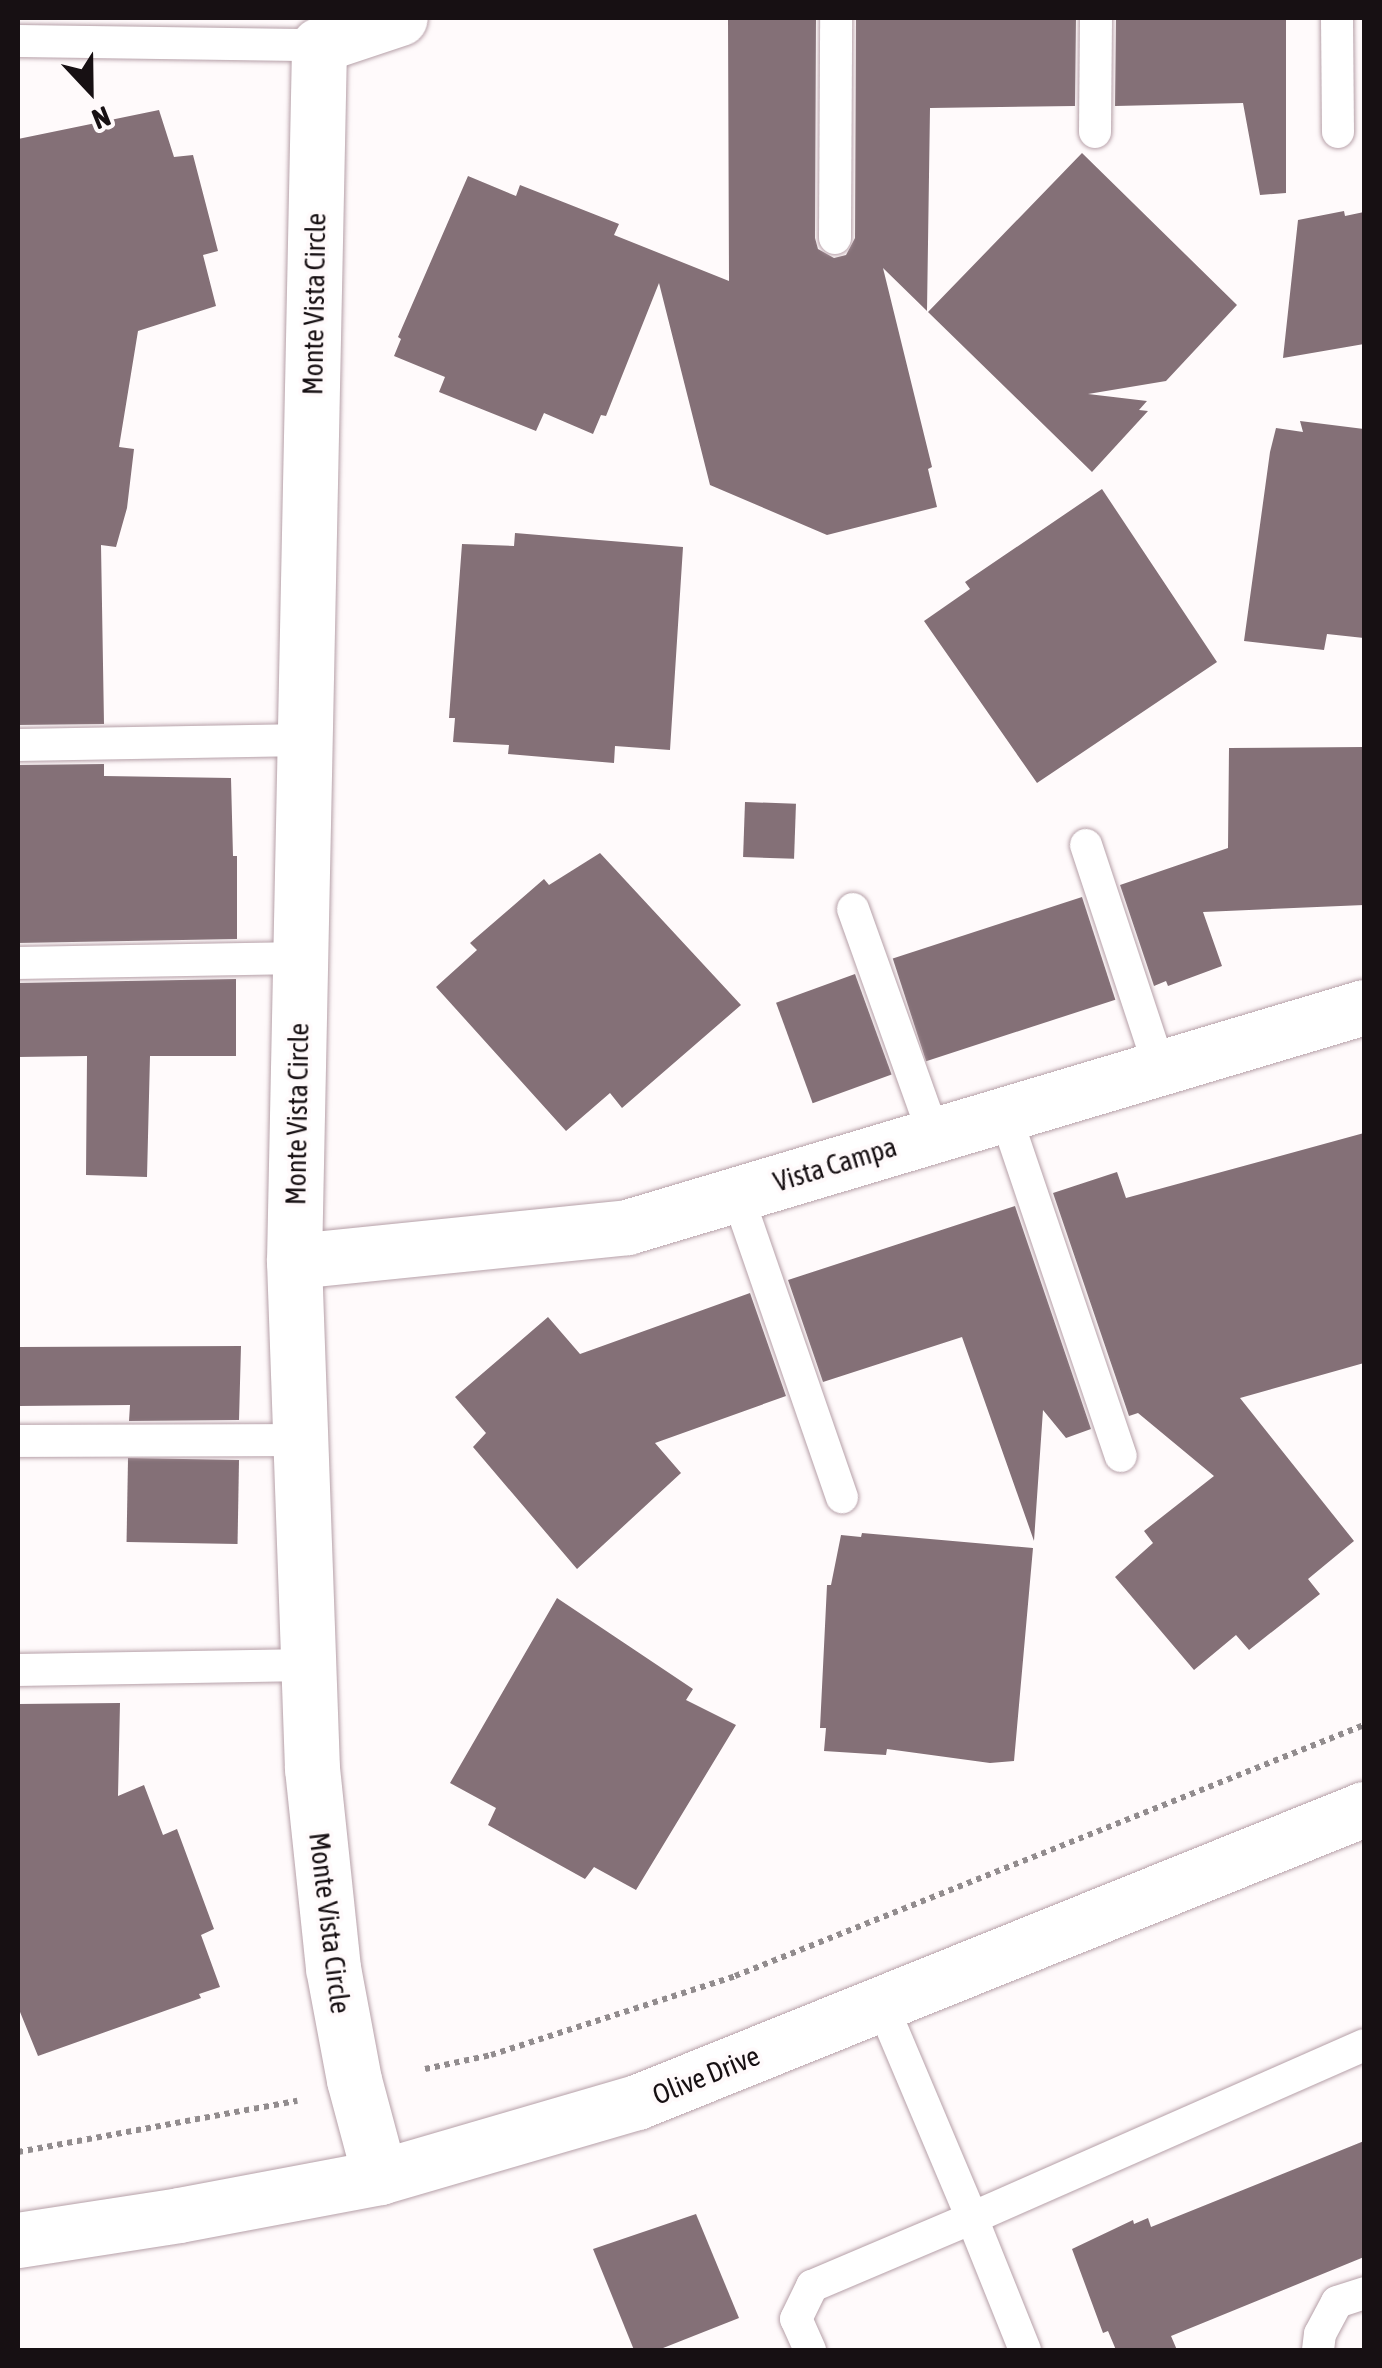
<!DOCTYPE html>
<style>
body{margin:0}
#map{position:relative;width:1382px;height:2368px;overflow:hidden;background:#fffafb;font-family:"Asap Condensed",sans-serif}
div>[style]{position:absolute}
[style*='--x']{left:calc(var(--x)*1px);top:calc(var(--y)*1px);width:calc(var(--w)*1px);rotate:calc(var(--a)*1deg)}
.building>*{inset:0;background:#847077;transform-origin:0 0}
.path>*{height:6px;margin-top:-3px;transform-origin:0;background:repeating-linear-gradient(90deg,#928c8e 0 5px,transparent 0 10px)}
.roads{filter:drop-shadow(0 0 2px #b6a0a8) drop-shadow(0 0 2px #b6a0a8)}
.lane>*{height:32px;margin:-16px;padding:0 16px;transform-origin:16px;border-radius:16px;background:#fff}
.street>*{height:55px;margin:-27.5px;padding:0 27.5px;transform-origin:27.5px;border-radius:27.5px;background:#fff}
span{translate:-50% -50%;white-space:nowrap;text-align:center;line-height:1.15;-webkit-text-stroke:8px #fffafb;paint-order:stroke}
.street-label{font-size:28px;color:#171013}
.frame{position:absolute;inset:0;border:20px solid #171013;pointer-events:none}
.north{position:absolute;left:40px;top:40px;width:100px;height:100px;-webkit-text-stroke:8px #fffafb;paint-order:stroke;rotate:158deg;font-size:28px;font-weight:700;line-height:40px;text-align:center;color:#171013}
.north::after{content:'';display:block;margin:auto;width:35px;height:45px;background:#171013;clip-path:polygon(50% 0,100% 100%,50% 72%,0 100%)}
</style>
<div id="map">
<div class="building">
<i style="clip-path:polygon(728px 18px,816px 18px,815px 238px,818px 249px,834px 258px,846px 255px,855px 238px,856px 18px,1076px 18px,1075px 106px,930px 108px,927px 311px,883px 268px,932px 467px,928px 469px,937px 507px,827px 535px,710px 485px,659px 283px,606px 416px,601px 415px,593px 434px,544px 413px,536px 431px,439px 392px,445px 377px,394px 356px,401px 339px,398px 337px,468px 176px,516px 196px,520px 185px,619px 224px,614px 235px,729px 281px)"></i>
<i style="clip-path:polygon(1116px 18px,1286px 18px,1286px 193px,1260px 195px,1243px 103px,1115px 106px)"></i>
<i style="clip-path:polygon(159px 110px,174px 157px,193px 155px,218px 251px,203px 255px,216px 306px,138px 331px,119px 447px,134px 449px,127px 508px,116px 547px,101px 545px,104px 724px,18px 725px,18px 139px)"></i>
<i style="clip-path:polygon(1082px 153px,1237px 305px,1166px 381px,1088px 394px,1147px 401px,1139px 410px,1148px 411px,1092px 472px,928px 312px)"></i>
<i style="clip-path:polygon(1344px 211px,1345px 216px,1364px 212px,1364px 344px,1283px 358px,1298px 220px)"></i>
<i style="clip-path:polygon(1300px 421px,1364px 429px,1364px 638px,1327px 634px,1324px 650px,1244px 641px,1270px 452px,1276px 428px,1303px 432px)"></i>
<i style="clip-path:polygon(1102px 489px,1217px 662px,1037px 783px,924px 621px,970px 589px,965px 582px)"></i>
<i style="clip-path:polygon(515px 533px,683px 547px,670px 750px,615px 746px,614px 763px,508px 754px,509px 745px,453px 742px,455px 718px,449px 718px,462px 544px,514px 546px)"></i>
<i style="clip-path:polygon(1364px 747px,1364px 905px,1203px 912px,1222px 966px,1168px 986px,1166px 981px,1154px 986px,1120px 885px,1228px 848px,1229px 748px)"></i>
<i style="clip-path:polygon(104px 764px,104px 776px,231px 778px,233px 856px,237px 856px,237px 939px,18px 943px,18px 765px)"></i>
<i style="left:745px;top:802px;width:51px;height:55px;rotate:2deg"></i>
<i style="clip-path:polygon(600px 853px,741px 1005px,622px 1108px,610px 1093px,566px 1131px,436px 987px,477px 950px,470px 943px,544px 879px,549px 885px)"></i>
<i style="left:1082px;top:897px;width:108px;height:199px;rotate:72deg"></i>
<i style="left:855px;top:974px;width:107px;height:84px;rotate:70deg"></i>
<i style="clip-path:polygon(236px 979px,236px 1056px,150px 1056px,147px 1177px,86px 1175px,87px 1056px,18px 1057px,18px 983px)"></i>
<i style="clip-path:polygon(1364px 1133px,1364px 1363px,1240px 1398px,1354px 1541px,1308px 1579px,1320px 1594px,1249px 1650px,1236px 1635px,1194px 1670px,1115px 1577px,1153px 1543px,1144px 1531px,1214px 1476px,1138px 1413px,1129px 1416px,1053px 1193px,1117px 1172px,1126px 1198px)"></i>
<i style="clip-path:polygon(1015px 1206px,1091px 1429px,1066px 1438px,1043px 1410px,1034px 1541px,962px 1337px,823px 1382px,788px 1280px)"></i>
<i style="clip-path:polygon(750px 1293px,786px 1396px,655px 1443px,681px 1473px,577px 1569px,473px 1447px,486px 1433px,455px 1397px,548px 1317px,580px 1354px)"></i>
<i style="clip-path:polygon(241px 1346px,239px 1420px,129px 1421px,130px 1405px,18px 1406px,18px 1347px)"></i>
<i style="left:239px;top:1460px;width:84px;height:111px;rotate:91deg"></i>
<i style="clip-path:polygon(862px 1533px,1033px 1548px,1014px 1761px,990px 1763px,887px 1749px,886px 1755px,824px 1751px,826px 1728px,820px 1728px,827px 1585px,831px 1585px,841px 1535px,861px 1537px)"></i>
<i style="clip-path:polygon(557px 1598px,693px 1689px,686px 1700px,736px 1725px,636px 1890px,594px 1867px,585px 1879px,488px 1825px,496px 1808px,450px 1783px)"></i>
<i style="clip-path:polygon(120px 1703px,118px 1796px,144px 1785px,163px 1835px,177px 1829px,214px 1929px,201px 1935px,220px 1987px,199px 1994px,201px 1998px,38px 2056px,18px 2007px,18px 1704px)"></i>
<i style="clip-path:polygon(1364px 2141px,1364px 2257px,1171px 2336px,1177px 2350px,1116px 2350px,1108px 2331px,1103px 2333px,1072px 2249px,1133px 2220px,1134px 2224px,1148px 2218px,1151px 2227px)"></i>
<i style="clip-path:polygon(696px 2214px,739px 2318px,658px 2350px,634px 2350px,593px 2249px)"></i>
</div>
<div class="path">
<i style="--x:425;--y:2069;--w:67;--a:-12"></i>
<i style="--x:491;--y:2055;--w:256;--a:-17.9"></i>
<i style="--x:735;--y:1976;--w:677;--a:-21.75"></i>
<i style="--x:18;--y:2152;--w:284;--a:-10.4"></i>
</div>
<div class="roads">
<div class="lane">
<i style="--x:1337;--y:18;--w:114;--a:89.5"></i>
<i style="--x:18;--y:41;--w:301;--a:0.8"></i>
<i style="--x:1095;--y:132;--w:114;--a:-89.5"></i>
<i style="--x:835;--y:238;--w:220;--a:-89.7"></i>
<i style="--x:18;--y:745;--w:287;--a:-1"></i>
<i style="--x:1086;--y:845;--w:236;--a:71.7"></i>
<i style="--x:853;--y:909;--w:240;--a:70.3"></i>
<i style="--x:18;--y:963;--w:282;--a:-1"></i>
<i style="--x:1005;--y:1114;--w:361;--a:71.3"></i>
<i style="--x:737;--y:1194;--w:321;--a:70.9"></i>
<i style="--x:18;--y:1441;--w:281;--a:-0.2"></i>
<i style="--x:18;--y:1670;--w:290;--a:-1"></i>
<i style="--x:810;--y:2350;--w:34;--a:-114"></i>
<i style="--x:796;--y:2319;--w:37;--a:-64"></i>
<i style="--x:812;--y:2286;--w:174;--a:-23"></i>
<i style="--x:972;--y:2218;--w:231;--a:-112.9"></i>
<i style="--x:1025;--y:2350;--w:142;--a:-111.9"></i>
<i style="--x:972;--y:2218;--w:428;--a:-23.8"></i>
<i style="--x:1318;--y:2350;--w:16;--a:-83"></i>
<i style="--x:1320;--y:2334;--w:36;--a:-62"></i>
<i style="--x:1337;--y:2302;--w:28;--a:-18"></i>
</div>
<div class="street">
<i style="--x:294;--y:1261;--w:335;--a:-5.8"></i>
<i style="--x:627;--y:1227;--w:769;--a:-16.62"></i>
<i style="--x:380;--y:2177;--w:100;--a:-105"></i>
<i style="--x:354;--y:2080;--w:114;--a:-100.6"></i>
<i style="--x:333;--y:1968;--w:200;--a:-96"></i>
<i style="--x:312;--y:1769;--w:508;--a:-92.03"></i>
<i style="--x:294;--y:1261;--w:1216;--a:-88.82"></i>
<i style="--x:319;--y:45;--w:85;--a:-18.4"></i>
<i style="--x:18;--y:2240;--w:163;--a:-8.8"></i>
<i style="--x:179;--y:2215;--w:205;--a:-10.7"></i>
<i style="--x:380;--y:2177;--w:268;--a:-16.3"></i>
<i style="--x:637;--y:2102;--w:784;--a:-21.95"></i>
</div>
</div>
<div class="street-label">
<span style="left:314px;top:304px;rotate:-89deg">Monte Vista Circle</span>
<span style="left:297px;top:1114px;rotate:-89deg">Monte Vista Circle</span>
<span style="left:835px;top:1164px;rotate:-17deg">Vista Campa</span>
<span style="left:330px;top:1923px;rotate:83deg">Monte Vista Circle</span>
<span style="left:706px;top:2075px;rotate:-22deg">Olive Drive</span>
</div>
<div class="frame"></div>
<div class="north">N</div>
</div>
